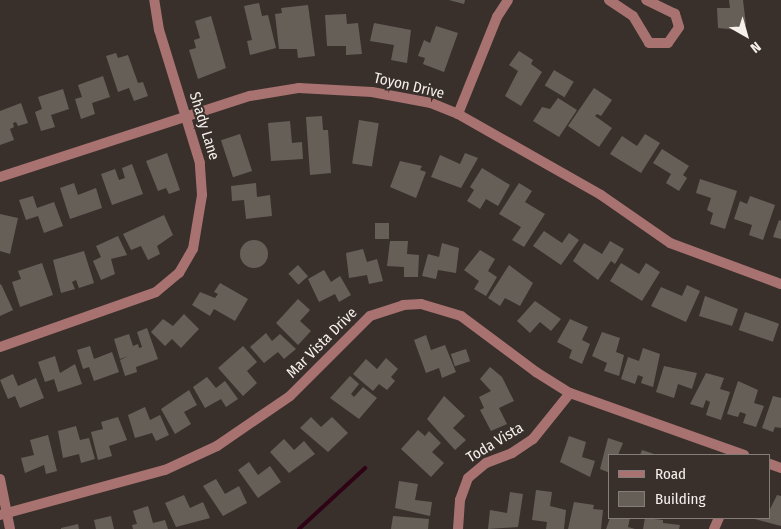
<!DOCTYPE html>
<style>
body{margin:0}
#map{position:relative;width:781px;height:529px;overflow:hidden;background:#39302c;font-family:"Fira Sans Condensed",sans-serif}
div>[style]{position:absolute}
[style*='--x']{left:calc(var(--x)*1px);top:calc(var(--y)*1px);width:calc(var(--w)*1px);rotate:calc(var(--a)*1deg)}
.stream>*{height:4px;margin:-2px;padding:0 2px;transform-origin:2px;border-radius:2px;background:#2f0316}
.building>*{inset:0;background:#665f58;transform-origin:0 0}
.round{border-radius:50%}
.minor>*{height:10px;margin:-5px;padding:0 5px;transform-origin:5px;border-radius:5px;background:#a87270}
.tertiary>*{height:10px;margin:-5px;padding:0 5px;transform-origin:5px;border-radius:5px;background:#a87270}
span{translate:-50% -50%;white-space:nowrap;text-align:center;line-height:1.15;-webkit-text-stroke:4px #39302c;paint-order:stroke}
.street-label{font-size:15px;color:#f6f0ed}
.legend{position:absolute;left:608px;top:454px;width:162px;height:65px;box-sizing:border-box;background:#39302c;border:1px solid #857d79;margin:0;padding:6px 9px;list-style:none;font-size:15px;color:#f6f0ed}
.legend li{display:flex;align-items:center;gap:10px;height:25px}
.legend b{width:25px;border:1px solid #857d79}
.north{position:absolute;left:721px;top:10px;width:50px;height:50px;-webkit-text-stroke:4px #39302c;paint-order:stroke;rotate:142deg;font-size:14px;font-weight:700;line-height:20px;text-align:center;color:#f6f0ed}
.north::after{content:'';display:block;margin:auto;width:18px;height:22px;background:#f6f0ed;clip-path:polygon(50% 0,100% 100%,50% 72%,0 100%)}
</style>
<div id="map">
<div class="stream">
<i style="--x:299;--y:529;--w:90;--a:-42.7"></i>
</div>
<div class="building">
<i style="clip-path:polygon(449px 0,465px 0,464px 4px)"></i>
<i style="clip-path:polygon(729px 0,743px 0,746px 25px,737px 26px,738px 30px,718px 28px,717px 8px,730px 8px)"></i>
<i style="clip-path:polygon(259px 3px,262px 16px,268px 15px,276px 48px,250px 55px,247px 41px,252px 40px,244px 6px)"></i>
<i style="clip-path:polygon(308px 5px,315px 56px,298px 58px,297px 49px,279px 49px,275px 14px,282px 13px,281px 8px)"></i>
<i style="clip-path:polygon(346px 14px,347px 24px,358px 23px,362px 54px,346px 55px,346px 46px,327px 46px,325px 15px)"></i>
<i style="clip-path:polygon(211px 16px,226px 68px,198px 79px,189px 50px,196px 48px,194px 40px,200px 38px,195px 21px)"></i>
<i style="clip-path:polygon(374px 23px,411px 30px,407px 63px,391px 60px,394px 45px,370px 41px)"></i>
<i style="clip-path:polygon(436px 26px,458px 33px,444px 72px,423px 64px,425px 58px,418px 56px,424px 40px,430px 43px)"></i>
<i style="clip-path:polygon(519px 51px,533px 60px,531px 64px,542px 72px,521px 106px,505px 96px,518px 71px,509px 65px)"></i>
<i style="clip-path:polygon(116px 53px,118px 58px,128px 55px,138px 83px,143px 82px,148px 96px,134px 101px,129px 88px,118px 92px,106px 56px)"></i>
<i style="left:554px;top:70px;width:23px;height:18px;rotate:31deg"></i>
<i style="clip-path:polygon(103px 76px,110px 97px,92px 103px,95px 114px,81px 119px,75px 99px,82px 97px,78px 85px)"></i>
<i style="clip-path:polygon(594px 88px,612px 100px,601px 116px,597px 114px,595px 116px,612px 128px,599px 147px,568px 126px)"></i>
<i style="clip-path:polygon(63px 89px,69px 109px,51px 115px,55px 127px,41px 131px,35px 112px,42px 109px,38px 97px)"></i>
<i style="clip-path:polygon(558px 98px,577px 110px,559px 137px,533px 121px,542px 107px,550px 109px)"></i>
<i style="clip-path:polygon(21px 103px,28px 123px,18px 126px,16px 122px,13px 123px,14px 127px,10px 129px,14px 140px,0 145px,0 111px)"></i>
<i style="clip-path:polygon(322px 116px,323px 130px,328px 130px,331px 173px,310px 175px,306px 117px)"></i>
<i style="left:359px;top:120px;width:20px;height:44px;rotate:9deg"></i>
<i style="clip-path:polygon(290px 121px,292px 143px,302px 142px,303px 159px,271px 161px,268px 123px)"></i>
<i style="left:240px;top:134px;width:39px;height:20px;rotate:72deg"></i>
<i style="clip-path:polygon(645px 134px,660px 143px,641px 173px,610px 154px,622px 136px,637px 146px)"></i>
<i style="clip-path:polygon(662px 149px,689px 166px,683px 175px,687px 178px,679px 191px,666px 183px,671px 174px,653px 163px)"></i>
<i style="clip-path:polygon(167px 153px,180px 190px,169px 194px,166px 188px,158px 191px,146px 161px)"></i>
<i style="clip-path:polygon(465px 153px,478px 158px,461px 188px,431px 177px,440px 155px,460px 164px)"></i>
<i style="clip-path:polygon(400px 161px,422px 166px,420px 170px,426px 172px,416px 198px,390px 187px)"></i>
<i style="clip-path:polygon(132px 164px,143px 194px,112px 205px,101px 174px,115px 169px,119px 180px,125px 178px,122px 168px)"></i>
<i style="clip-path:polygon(482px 168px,510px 185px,498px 206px,486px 199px,480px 209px,467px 201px,474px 190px,470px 187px)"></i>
<i style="clip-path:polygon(700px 179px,737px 191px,725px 229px,710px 224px,713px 213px,707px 210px,711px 198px,696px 193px)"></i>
<i style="clip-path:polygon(74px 183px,78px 195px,96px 188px,102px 208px,70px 219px,60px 188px)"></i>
<i style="clip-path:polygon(256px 183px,257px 197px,270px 195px,272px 216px,246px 219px,244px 200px,232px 201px,231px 186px)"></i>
<i style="clip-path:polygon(519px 183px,532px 191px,525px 202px,545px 214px,524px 247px,512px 240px,521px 227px,499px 214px)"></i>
<i style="clip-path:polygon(33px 196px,37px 208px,54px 202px,63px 226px,44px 233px,38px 216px,26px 220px,19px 200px)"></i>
<i style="clip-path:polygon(750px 196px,775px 205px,763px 240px,749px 235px,752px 225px,734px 219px,740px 201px,747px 204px)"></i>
<i style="clip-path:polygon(0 214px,18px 218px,10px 254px,0 251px)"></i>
<i style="clip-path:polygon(164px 215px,173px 235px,157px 246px,160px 254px,148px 260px,141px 246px,131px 250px,123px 234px)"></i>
<i style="clip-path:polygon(779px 220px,781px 221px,781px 239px,773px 237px)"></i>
<i style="left:375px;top:223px;width:14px;height:16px"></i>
<i style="clip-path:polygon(544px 231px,562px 243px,569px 233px,579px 240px,561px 265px,533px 246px)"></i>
<i style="clip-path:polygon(118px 236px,127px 255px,111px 259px,115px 274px,101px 280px,93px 261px,101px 257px,96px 246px)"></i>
<i class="round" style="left:240px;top:240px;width:28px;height:28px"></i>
<i style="clip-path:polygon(390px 241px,408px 241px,407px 254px,419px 255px,418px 277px,404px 277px,404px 267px,387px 266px)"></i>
<i style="clip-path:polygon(610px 241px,624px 249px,615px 264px,611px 261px,598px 280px,573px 261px,584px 243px,602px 254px)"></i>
<i style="clip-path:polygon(442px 243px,459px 248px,456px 273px,438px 270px,436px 279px,422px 276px,428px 254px,439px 257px)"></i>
<i style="clip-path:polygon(363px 249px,367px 262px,377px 259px,383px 281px,369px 284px,367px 275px,349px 278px,346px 253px)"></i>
<i style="clip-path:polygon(480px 250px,495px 259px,488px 271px,497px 277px,486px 296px,474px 289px,479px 281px,464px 270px)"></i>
<i style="clip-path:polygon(84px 251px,94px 283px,79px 288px,76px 280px,72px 282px,75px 289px,61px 293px,53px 260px)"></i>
<i style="clip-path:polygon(42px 263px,53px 295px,20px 307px,12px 282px,21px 279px,18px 271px)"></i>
<i style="clip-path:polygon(621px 263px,639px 274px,646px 263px,660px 272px,642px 301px,610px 281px)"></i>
<i style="left:298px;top:265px;width:15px;height:13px;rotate:48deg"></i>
<i style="clip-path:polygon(509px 265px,533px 283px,520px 306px,505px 298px,500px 306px,488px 298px)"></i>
<i style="clip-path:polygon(324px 270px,331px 282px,340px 276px,351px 295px,339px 302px,335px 294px,319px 302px,308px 279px)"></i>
<i style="clip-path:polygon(220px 283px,248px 299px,235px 321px,214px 309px,210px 316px,192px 305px,200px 292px,215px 298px,218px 294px,214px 292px)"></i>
<i style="clip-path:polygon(1px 284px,13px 310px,0 316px,0 285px)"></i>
<i style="clip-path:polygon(687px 285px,700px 291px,686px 322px,651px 306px,661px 287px,682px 296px)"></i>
<i style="clip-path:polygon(705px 296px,738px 309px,732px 326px,699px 316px)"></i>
<i style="clip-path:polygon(298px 299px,310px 310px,300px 321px,311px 331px,298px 345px,276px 323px)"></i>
<i style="clip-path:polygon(535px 301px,561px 319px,551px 331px,540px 322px,530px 333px,517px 321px)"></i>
<i style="left:745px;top:312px;width:36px;height:19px;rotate:19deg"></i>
<i style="clip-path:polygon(184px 314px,199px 329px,181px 348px,172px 339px,165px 346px,151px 332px,163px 319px,173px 326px)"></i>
<i style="clip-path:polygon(570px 319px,588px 327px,582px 340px,590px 344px,582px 364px,569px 358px,572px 350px,557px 342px)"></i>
<i style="clip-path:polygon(147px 328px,158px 359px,136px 367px,137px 372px,125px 376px,120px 360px,128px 356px,120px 359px,114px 339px,129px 334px,133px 346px,138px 344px,139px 348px,142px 347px,137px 332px)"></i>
<i style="clip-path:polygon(602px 332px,620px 338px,616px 352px,624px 355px,619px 376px,604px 371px,607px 363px,592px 356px)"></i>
<i style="clip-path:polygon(266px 333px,272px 341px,280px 334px,296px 349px,284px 359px,278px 352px,264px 363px,250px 347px)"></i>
<i style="clip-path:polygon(426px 335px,431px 350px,445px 345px,456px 372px,442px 378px,439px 368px,426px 373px,414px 340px)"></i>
<i style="clip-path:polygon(90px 346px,94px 359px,112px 352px,119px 372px,94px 381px,89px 367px,83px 369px,77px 350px)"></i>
<i style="clip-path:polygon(243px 346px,257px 362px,247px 371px,257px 383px,243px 396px,218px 368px)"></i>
<i style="clip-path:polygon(643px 348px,660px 354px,653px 387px,641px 383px,643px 377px,638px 375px,635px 384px,621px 379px,628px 357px,639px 361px)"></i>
<i style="left:466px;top:349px;width:13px;height:16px;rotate:72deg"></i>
<i style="clip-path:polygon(55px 356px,60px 373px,75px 364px,82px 384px,58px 392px,54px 379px,45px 382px,38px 362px)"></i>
<i style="clip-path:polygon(386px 358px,398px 369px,391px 377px,395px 381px,387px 390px,379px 384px,373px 391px,353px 374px,366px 359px,377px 369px)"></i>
<i style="clip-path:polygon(664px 366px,697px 373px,692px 389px,678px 384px,674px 398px,656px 392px)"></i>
<i style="clip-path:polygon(490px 367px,502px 377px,514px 401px,499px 408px,507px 424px,491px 431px,480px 410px,484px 408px,479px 397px,491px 391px,480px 379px)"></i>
<i style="clip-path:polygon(706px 373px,724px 378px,720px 389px,730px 392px,721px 420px,706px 415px,710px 402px,706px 400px,703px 408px,690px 404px)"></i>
<i style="clip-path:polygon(13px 374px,18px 386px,36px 378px,44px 398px,20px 408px,15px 396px,8px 399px,0 380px)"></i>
<i style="clip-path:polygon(350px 376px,359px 384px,351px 394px,354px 397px,363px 387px,377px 398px,359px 419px,330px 398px)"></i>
<i style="clip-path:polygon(207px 377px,216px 388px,225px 381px,238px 399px,226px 407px,221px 399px,205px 408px,193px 387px)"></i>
<i style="clip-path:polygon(738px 381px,758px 390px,754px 403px,764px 406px,756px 427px,743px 423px,746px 414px,740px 412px,738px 417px,727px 414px)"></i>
<i style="clip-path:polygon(189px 390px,197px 405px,184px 412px,191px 424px,175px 434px,161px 409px)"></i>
<i style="clip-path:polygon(444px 396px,465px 416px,453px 428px,466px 440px,455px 450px,427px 419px)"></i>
<i style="clip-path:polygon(773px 396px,781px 398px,781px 428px,775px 427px,773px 432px,762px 428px)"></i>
<i style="clip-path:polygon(145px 407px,150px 420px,160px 415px,169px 435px,156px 441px,152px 433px,135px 438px,128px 415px)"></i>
<i style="clip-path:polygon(118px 417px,127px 440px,109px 446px,112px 456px,98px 460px,91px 432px,103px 429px,101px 422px)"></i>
<i style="clip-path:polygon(311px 417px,321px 427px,332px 417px,348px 433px,328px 452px,300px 428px)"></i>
<i style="clip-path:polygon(76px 426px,80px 440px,89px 438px,95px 459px,81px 463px,79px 454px,63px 458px,58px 431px)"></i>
<i style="clip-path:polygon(418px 430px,425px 436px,429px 431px,441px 443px,432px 452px,444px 463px,431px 477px,401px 449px)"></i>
<i style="clip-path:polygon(48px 435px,57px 471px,46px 474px,44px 465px,25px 473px,21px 458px,34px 455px,30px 440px)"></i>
<i style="clip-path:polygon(569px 436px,586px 442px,582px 457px,595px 461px,590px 477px,560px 462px)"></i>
<i style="clip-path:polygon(608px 438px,623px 443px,618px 455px,610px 455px,610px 473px,600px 469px)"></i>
<i style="clip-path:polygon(284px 439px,294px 450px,304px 441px,315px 454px,289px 473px,270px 452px)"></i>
<i style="clip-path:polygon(642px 450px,657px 455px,640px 455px)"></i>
<i style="clip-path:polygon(249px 462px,258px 475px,270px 466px,281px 482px,258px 498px,238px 470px)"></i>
<i style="clip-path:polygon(216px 479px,225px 494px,239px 486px,247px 503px,223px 516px,203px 486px)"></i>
<i style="clip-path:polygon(399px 481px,418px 484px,415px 500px,432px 502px,430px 516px,395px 508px)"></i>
<i style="clip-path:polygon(536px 490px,552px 492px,550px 506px,566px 510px,564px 529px,546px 529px,547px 522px,532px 520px)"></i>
<i style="clip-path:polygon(510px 492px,523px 494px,518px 527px,488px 529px,490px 510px,507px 513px)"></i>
<i style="clip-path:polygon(184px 495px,190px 508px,203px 502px,210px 518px,176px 527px,165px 503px)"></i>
<i style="clip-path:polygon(777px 495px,781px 496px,781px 526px,751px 518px,770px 518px,770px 509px)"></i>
<i style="clip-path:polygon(574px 502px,594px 505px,593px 509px,603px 510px,601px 529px,568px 529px)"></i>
<i style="clip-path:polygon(148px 506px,153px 523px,165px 520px,168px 529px,133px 529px,132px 525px,137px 524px,133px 511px)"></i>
<i style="clip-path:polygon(111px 516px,114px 529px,96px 529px,94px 520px)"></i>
<i style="clip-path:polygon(393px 516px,429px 519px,428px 529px,391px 529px)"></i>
<i style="clip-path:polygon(610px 518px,630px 518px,628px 527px,635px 529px,606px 529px)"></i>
<i style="clip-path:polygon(645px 518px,663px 520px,663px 523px,680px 525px,679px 529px,643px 529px)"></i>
<i style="clip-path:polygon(78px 524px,79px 529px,61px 529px,61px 528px)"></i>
</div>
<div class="minor">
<i style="--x:609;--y:0;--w:29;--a:34"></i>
<i style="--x:633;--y:16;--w:31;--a:59"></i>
<i style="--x:649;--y:43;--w:19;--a:0"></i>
<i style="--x:668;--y:43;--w:19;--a:-55"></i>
<i style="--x:679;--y:27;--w:14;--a:-107"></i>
<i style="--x:675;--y:14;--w:32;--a:-154"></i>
<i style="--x:458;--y:114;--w:105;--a:-68.1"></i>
<i style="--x:497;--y:17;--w:20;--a:-57"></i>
<i style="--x:0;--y:177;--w:263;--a:-18"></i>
<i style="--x:250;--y:96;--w:50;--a:-9.3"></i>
<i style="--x:299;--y:88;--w:73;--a:3.1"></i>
<i style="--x:372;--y:92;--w:60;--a:10.6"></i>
<i style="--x:431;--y:103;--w:29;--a:22"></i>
<i style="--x:458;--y:114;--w:164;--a:29.5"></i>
<i style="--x:601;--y:195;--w:84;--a:34.8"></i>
<i style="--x:670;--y:243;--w:118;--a:20.3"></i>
<i style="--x:0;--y:347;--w:165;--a:-19.4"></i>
<i style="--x:156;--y:292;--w:30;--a:-40"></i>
<i style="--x:179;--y:273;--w:28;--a:-60"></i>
<i style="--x:193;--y:249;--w:55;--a:-80.5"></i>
<i style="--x:202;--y:195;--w:32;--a:-94"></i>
<i style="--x:200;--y:163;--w:139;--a:-107.1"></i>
<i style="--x:159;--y:30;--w:30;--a:-99"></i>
<i style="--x:0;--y:479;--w:51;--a:78.7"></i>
<i style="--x:458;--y:529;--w:29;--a:-86"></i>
<i style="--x:460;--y:500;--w:23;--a:-70"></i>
<i style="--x:468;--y:478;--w:23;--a:-40"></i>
<i style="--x:486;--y:463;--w:28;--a:-21"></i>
<i style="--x:512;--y:453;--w:25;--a:-34"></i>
<i style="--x:533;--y:439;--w:59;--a:-51.2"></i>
<i style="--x:714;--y:529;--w:12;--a:-66"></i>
</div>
<div class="tertiary">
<i style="--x:770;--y:464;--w:12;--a:20"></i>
<i style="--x:0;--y:515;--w:171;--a:-15.3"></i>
<i style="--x:165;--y:470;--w:57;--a:-24.8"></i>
<i style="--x:217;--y:446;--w:88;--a:-34.4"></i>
<i style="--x:290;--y:396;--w:113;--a:-45"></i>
<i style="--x:370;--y:316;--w:35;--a:-18"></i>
<i style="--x:403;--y:305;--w:18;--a:-3"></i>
<i style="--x:421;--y:304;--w:42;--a:16.7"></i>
<i style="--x:461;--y:316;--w:94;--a:36.7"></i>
<i style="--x:536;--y:372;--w:40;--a:32"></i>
<i style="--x:570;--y:393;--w:185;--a:19.6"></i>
</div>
<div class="street-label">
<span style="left:409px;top:86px;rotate:13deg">Toyon Drive</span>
<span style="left:204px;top:126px;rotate:73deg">Shady Lane</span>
<span style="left:322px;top:343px;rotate:-45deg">Mar Vista Drive</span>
<span style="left:495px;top:443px;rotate:-31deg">Toda Vista</span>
</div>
<ul class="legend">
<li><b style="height:6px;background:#a87270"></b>Road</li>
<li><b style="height:14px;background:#665f58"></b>Building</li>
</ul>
<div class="north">N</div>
</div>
